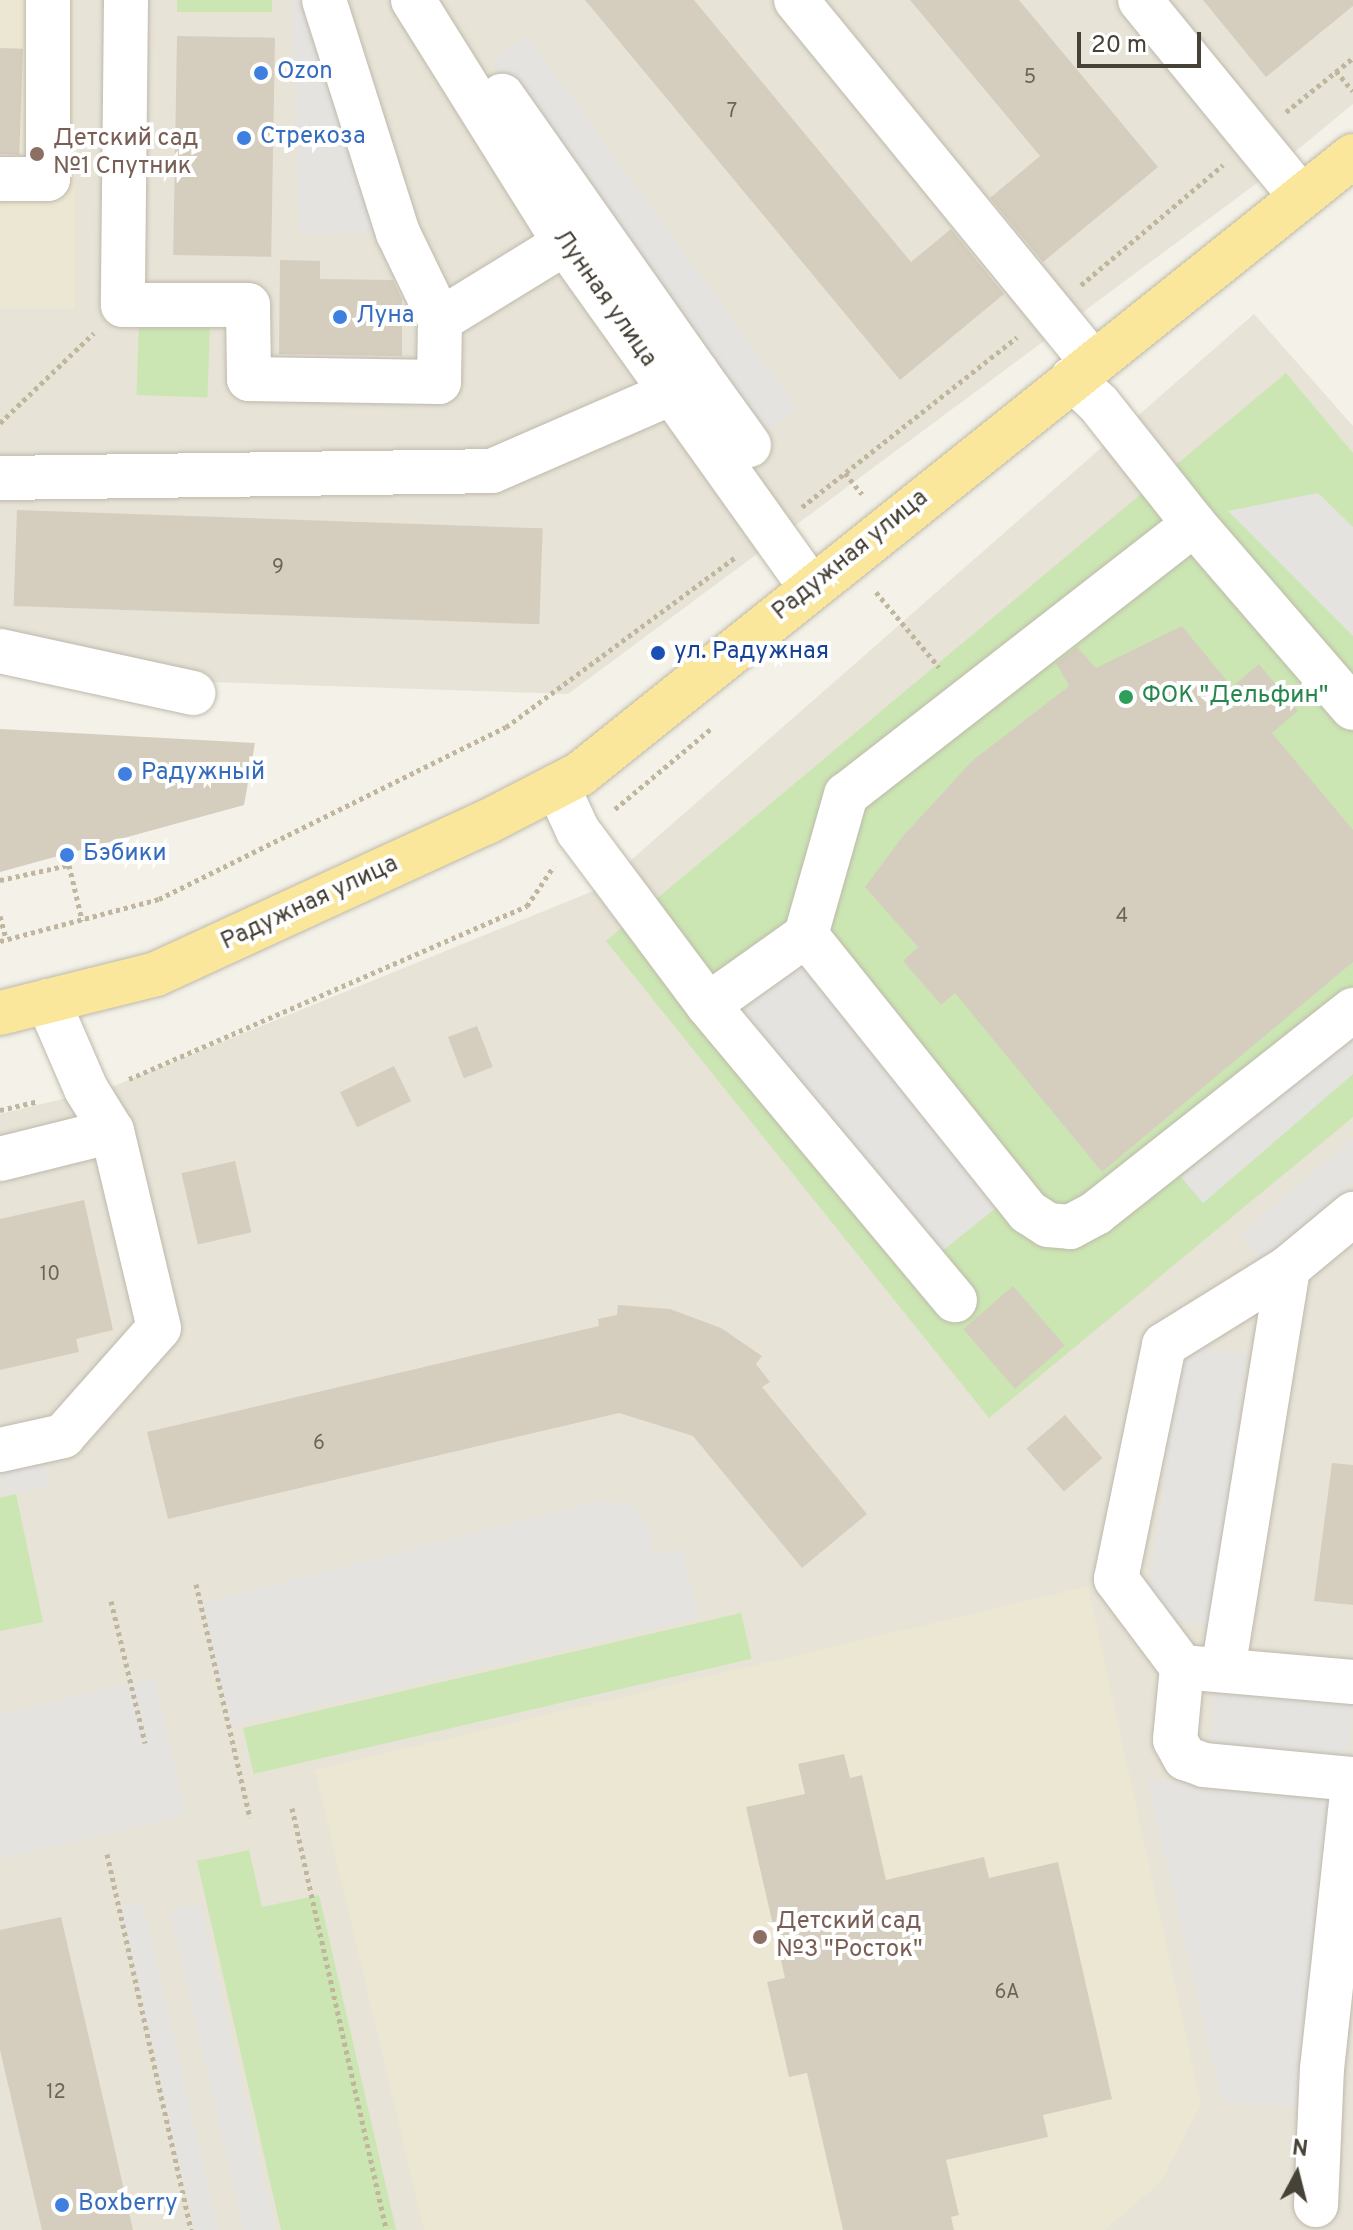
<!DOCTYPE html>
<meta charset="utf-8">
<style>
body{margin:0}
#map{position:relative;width:1353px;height:2230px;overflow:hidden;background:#f3f1e8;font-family:Overpass,sans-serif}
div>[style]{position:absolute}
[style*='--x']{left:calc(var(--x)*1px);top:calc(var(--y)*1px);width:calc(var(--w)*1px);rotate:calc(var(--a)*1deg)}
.residential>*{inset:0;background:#e7e3d7}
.education>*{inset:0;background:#ece7d3;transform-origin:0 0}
.green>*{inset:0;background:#cbe6b3;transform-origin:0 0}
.parking>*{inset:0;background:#e5e3e0;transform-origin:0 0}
.building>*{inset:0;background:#d5cebe;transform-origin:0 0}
.path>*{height:5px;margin-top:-2.5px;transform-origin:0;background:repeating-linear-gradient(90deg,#c0b69d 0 4px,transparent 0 8px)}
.roads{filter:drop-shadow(0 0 2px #bfb9ab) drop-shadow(0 0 2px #bfb9ab)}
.minor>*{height:44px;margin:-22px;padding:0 22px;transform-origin:22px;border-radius:22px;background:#fff}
.major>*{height:44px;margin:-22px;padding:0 22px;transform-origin:22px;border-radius:22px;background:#fae79b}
.dots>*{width:22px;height:22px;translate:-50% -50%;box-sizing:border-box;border:4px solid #fff;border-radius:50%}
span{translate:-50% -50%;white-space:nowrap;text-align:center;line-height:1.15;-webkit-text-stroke:8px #fff;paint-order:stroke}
.number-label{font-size:20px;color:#6a6559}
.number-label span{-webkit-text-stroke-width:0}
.shop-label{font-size:24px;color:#366cbe}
.left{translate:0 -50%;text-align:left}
.education-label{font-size:24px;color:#785e54}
.street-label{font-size:24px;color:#474237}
.transit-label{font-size:24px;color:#164399}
.leisure-label{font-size:24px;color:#27864d}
.north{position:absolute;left:1257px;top:2134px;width:80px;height:80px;-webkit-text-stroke:6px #fff;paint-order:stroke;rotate:7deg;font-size:22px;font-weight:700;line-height:32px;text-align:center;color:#474237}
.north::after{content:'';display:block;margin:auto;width:28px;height:36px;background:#474237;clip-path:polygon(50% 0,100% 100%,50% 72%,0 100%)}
.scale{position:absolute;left:1077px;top:32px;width:124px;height:36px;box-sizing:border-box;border:4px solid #474237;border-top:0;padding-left:10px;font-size:24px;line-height:28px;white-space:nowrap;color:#474237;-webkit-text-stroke:6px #fff;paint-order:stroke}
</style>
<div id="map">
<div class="residential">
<i style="clip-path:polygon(0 0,1353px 0,1353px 104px,1257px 183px,568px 694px,0 675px)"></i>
<i style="clip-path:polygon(1254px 314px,1353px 426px,1353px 2230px,0 2230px,0 1114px,109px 1088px,598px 889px)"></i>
</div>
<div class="education">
<i style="left:0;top:0;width:75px;height:309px"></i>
<i style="clip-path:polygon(1088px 1586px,1201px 2104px,1161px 2182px,1105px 2230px,424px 2230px,315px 1770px)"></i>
</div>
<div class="green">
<i style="left:177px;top:0;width:95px;height:12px"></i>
<i style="left:139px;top:323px;width:71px;height:72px;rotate:2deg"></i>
<i style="clip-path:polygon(1286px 373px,1353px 453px,1353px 1117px,989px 1418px,606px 941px)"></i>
<i style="clip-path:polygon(16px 1494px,43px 1622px,0 1631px,0 1498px)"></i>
<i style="left:741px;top:1613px;width:47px;height:511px;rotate:77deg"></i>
<i style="clip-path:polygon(249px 1850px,262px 1907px,319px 1895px,396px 2230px,281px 2230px,197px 1861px)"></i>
</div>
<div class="parking">
<i style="clip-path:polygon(291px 0,324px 0,398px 233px,300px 234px)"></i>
<i style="left:527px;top:36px;width:461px;height:44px;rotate:54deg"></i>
<i style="clip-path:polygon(1318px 493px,1353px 527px,1353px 636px,1228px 511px)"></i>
<i style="left:799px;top:958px;width:318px;height:82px;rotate:51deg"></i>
<i style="clip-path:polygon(1353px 1030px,1353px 1074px,1203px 1203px,1181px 1177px)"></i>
<i style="clip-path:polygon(1353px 1138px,1353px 1183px,1262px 1261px,1240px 1235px)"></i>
<i style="left:1180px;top:1346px;width:68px;height:274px;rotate:7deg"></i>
<i style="left:44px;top:1462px;width:25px;height:45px;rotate:79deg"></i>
<i style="clip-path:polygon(603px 1500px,633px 1506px,649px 1527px,653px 1555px,682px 1549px,699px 1618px,231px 1726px,202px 1603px)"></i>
<i style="clip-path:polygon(154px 1678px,186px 1815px,0 1859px,0 1714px)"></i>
<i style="left:1216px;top:1685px;width:138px;height:72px;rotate:5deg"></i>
<i style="clip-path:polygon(1147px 1779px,1338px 1800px,1308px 2109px,1222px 2101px)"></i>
<i style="left:143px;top:1903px;width:335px;height:23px;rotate:77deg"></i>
<i style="left:200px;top:1903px;width:335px;height:31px;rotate:77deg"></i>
</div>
<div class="building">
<i style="clip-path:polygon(585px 0,694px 0,911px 262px,951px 229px,1004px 294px,900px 380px)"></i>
<i style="clip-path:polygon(910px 0,1019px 0,1158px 167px,1043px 262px,990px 198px,1040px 156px)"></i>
<i style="clip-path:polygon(1203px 0,1353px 0,1353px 6px,1266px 77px)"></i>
<i style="left:177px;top:36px;width:98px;height:219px;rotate:1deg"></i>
<i style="left:0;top:48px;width:23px;height:106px;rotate:2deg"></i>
<i style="clip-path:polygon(280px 260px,320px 261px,320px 279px,393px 280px,402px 299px,402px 356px,279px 354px)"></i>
<i style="left:17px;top:510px;width:526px;height:96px;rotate:2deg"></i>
<i style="clip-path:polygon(1182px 626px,1232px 687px,1259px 664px,1298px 711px,1272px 733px,1353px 830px,1353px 962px,1102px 1172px,955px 993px,941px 1005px,903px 961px,918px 947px,865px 887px,903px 836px,972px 761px,1069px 686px,1056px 663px,1077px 647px,1096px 668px)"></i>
<i style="clip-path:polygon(0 729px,255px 743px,244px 805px,0 872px)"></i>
<i style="left:477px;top:1026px;width:44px;height:31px;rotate:69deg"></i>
<i style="left:394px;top:1066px;width:39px;height:60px;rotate:64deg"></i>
<i style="left:235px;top:1161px;width:73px;height:55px;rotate:77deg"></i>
<i style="clip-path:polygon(84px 1200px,113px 1330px,76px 1339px,79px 1352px,0 1370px,0 1219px)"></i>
<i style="left:1013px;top:1286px;width:79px;height:66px;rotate:49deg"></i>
<i style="clip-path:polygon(618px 1305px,670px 1309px,721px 1328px,762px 1356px,756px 1364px,770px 1382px,762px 1387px,867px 1514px,802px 1568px,693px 1436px,619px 1413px,168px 1519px,147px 1432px,599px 1326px,598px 1319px,617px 1315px)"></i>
<i style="left:1065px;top:1415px;width:57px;height:51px;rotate:49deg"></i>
<i style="clip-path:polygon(1332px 1463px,1353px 1465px,1353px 1605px,1314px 1601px)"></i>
<i style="clip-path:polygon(844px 1754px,850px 1778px,862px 1775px,886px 1880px,984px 1857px,989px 1878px,1058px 1862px,1112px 2099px,1043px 2115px,1048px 2137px,946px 2160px,959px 2215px,951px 2217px,954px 2230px,843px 2230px,807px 2073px,789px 2077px,767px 1982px,785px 1978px,746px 1807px,805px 1794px,798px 1764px)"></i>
<i style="clip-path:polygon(61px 1917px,112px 2137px,133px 2230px,42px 2230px,0 2050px,0 1930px)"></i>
</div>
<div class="path">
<i style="--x:1336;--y:71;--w:26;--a:50"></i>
<i style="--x:1286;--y:112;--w:86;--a:-38.9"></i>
<i style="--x:1081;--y:285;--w:186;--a:-40.2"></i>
<i style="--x:0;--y:423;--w:130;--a:-43.8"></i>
<i style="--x:845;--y:473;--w:27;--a:51"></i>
<i style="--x:802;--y:507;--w:274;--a:-38.3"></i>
<i style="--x:876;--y:592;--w:98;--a:50"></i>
<i style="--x:615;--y:809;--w:126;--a:-39.9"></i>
<i style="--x:0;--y:880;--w:71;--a:-12.3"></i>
<i style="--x:69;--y:865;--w:57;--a:76.7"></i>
<i style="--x:0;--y:916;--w:24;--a:75"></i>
<i style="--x:0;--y:941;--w:164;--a:-14.8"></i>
<i style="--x:159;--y:899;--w:387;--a:-26.4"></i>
<i style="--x:506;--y:727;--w:287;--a:-36.5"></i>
<i style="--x:129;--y:1079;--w:434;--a:-23.5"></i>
<i style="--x:527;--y:906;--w:48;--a:-56"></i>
<i style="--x:0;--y:1110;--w:39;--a:-13"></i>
<i style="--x:196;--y:1584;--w:240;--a:77"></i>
<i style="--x:111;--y:1601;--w:146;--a:76.5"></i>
<i style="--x:292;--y:1808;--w:432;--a:77.4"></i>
<i style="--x:107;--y:1854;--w:385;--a:77.4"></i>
</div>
<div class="roads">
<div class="minor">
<i style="--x:126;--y:0;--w:305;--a:90.6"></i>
<i style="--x:123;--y:305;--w:125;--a:0"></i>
<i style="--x:248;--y:305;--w:74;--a:89.2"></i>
<i style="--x:249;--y:379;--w:190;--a:0.9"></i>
<i style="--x:439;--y:382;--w:62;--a:-89.1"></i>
<i style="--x:440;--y:320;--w:147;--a:-31.6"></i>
<i style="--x:324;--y:0;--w:244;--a:72.4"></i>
<i style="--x:398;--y:233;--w:97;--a:64.2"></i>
<i style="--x:413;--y:0;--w:287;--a:58"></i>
<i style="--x:565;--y:243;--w:424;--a:54.5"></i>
<i style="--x:796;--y:0;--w:468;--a:50.7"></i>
<i style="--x:1140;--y:0;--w:254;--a:50.7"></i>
<i style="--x:0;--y:179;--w:48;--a:0"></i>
<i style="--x:48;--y:179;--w:179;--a:-90"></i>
<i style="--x:697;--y:373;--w:89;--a:54.2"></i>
<i style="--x:0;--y:478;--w:492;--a:-0.8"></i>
<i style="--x:492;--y:471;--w:193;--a:-23.5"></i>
<i style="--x:669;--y:394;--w:35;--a:-37"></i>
<i style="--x:697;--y:373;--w:339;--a:-125.1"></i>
<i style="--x:1194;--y:524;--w:243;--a:49.2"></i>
<i style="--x:0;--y:651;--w:198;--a:12.3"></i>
<i style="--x:557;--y:786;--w:50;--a:65"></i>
<i style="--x:578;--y:831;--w:217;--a:53.2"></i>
<i style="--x:708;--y:1005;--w:385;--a:50.1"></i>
<i style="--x:806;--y:935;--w:355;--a:51.3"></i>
<i style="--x:1028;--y:1212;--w:24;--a:33"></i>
<i style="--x:1048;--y:1225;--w:22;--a:5"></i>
<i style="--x:1070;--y:1227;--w:30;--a:-28"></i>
<i style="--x:1096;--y:1213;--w:328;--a:-38.3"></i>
<i style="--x:708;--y:1005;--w:120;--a:-35.5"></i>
<i style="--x:806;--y:935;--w:146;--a:-74.1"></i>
<i style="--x:846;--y:795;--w:441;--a:-37.9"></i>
<i style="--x:1194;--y:524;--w:153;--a:-128.4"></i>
<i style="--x:1099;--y:404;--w:37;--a:-137"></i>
<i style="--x:0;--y:1159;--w:115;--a:-14"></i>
<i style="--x:0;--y:1450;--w:65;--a:-12.5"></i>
<i style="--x:63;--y:1436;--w:144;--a:-48.4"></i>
<i style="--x:159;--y:1328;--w:203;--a:-103.4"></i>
<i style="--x:112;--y:1131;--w:49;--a:-121.8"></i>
<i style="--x:86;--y:1089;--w:96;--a:-113.4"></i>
<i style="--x:1182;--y:1667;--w:110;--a:-126.9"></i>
<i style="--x:1116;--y:1579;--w:239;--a:-78.4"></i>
<i style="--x:1164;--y:1345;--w:146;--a:-31.8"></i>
<i style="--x:1288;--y:1268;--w:85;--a:-39.7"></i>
<i style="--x:1223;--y:1670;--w:407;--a:-80.8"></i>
<i style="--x:1353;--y:1682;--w:172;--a:-175"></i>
<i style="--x:1182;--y:1667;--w:73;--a:95.5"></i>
<i style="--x:1175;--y:1740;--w:21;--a:61"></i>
<i style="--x:1185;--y:1758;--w:20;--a:20"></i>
<i style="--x:1204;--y:1765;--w:150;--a:5.4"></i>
<i style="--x:1316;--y:2205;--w:136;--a:-87.5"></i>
<i style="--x:1322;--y:2069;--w:288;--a:-83.8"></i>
</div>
<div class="major">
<i style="--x:0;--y:1013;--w:161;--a:-14"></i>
<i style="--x:156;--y:974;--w:364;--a:-24.7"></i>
<i style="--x:487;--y:822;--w:105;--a:-27.3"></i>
<i style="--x:580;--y:774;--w:990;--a:-38.64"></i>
</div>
</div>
<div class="dots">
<i style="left:261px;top:73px;background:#3f7fe0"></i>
<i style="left:244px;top:138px;background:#3f7fe0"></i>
<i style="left:37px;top:154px;background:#8d6e63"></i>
<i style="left:340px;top:317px;background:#3f7fe0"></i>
<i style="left:658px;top:653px;background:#1a4fb4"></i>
<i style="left:1126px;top:697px;background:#2e9e5b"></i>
<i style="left:125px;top:774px;background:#3f7fe0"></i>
<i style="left:67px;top:855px;background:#3f7fe0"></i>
<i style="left:760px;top:1937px;background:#8d6e63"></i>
<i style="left:62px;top:2205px;background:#3f7fe0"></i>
</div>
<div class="number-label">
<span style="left:1030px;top:78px">5</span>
<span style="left:732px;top:112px">7</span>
<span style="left:278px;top:568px">9</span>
<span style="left:1122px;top:917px">4</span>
<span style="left:50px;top:1275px">10</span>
<span style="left:319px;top:1444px">6</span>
<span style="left:1007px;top:1993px">6А</span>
<span style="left:56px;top:2093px">12</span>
</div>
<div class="shop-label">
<span class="left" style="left:277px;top:73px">Ozon</span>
<span class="left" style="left:260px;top:138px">Стрекоза</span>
<span class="left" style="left:356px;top:317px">Луна</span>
<span class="left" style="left:141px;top:774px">Радужный</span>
<span class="left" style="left:83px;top:855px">Бэбики</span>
<span class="left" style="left:78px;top:2205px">Boxberry</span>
</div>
<div class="education-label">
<span class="left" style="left:53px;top:154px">Детский сад<br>№1 Спутник</span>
<span class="left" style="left:776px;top:1937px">Детский сад<br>№3 "Росток"</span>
</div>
<div class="street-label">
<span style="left:604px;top:299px;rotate:55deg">Лунная улица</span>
<span style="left:851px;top:556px;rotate:-39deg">Радужная улица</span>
<span style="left:310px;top:904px;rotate:-25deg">Радужная улица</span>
</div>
<div class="transit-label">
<span class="left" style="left:674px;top:653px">ул. Радужная</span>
</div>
<div class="leisure-label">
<span class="left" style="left:1142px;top:697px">ФОК "Дельфин"</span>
</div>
<div class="north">N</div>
<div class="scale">20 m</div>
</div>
